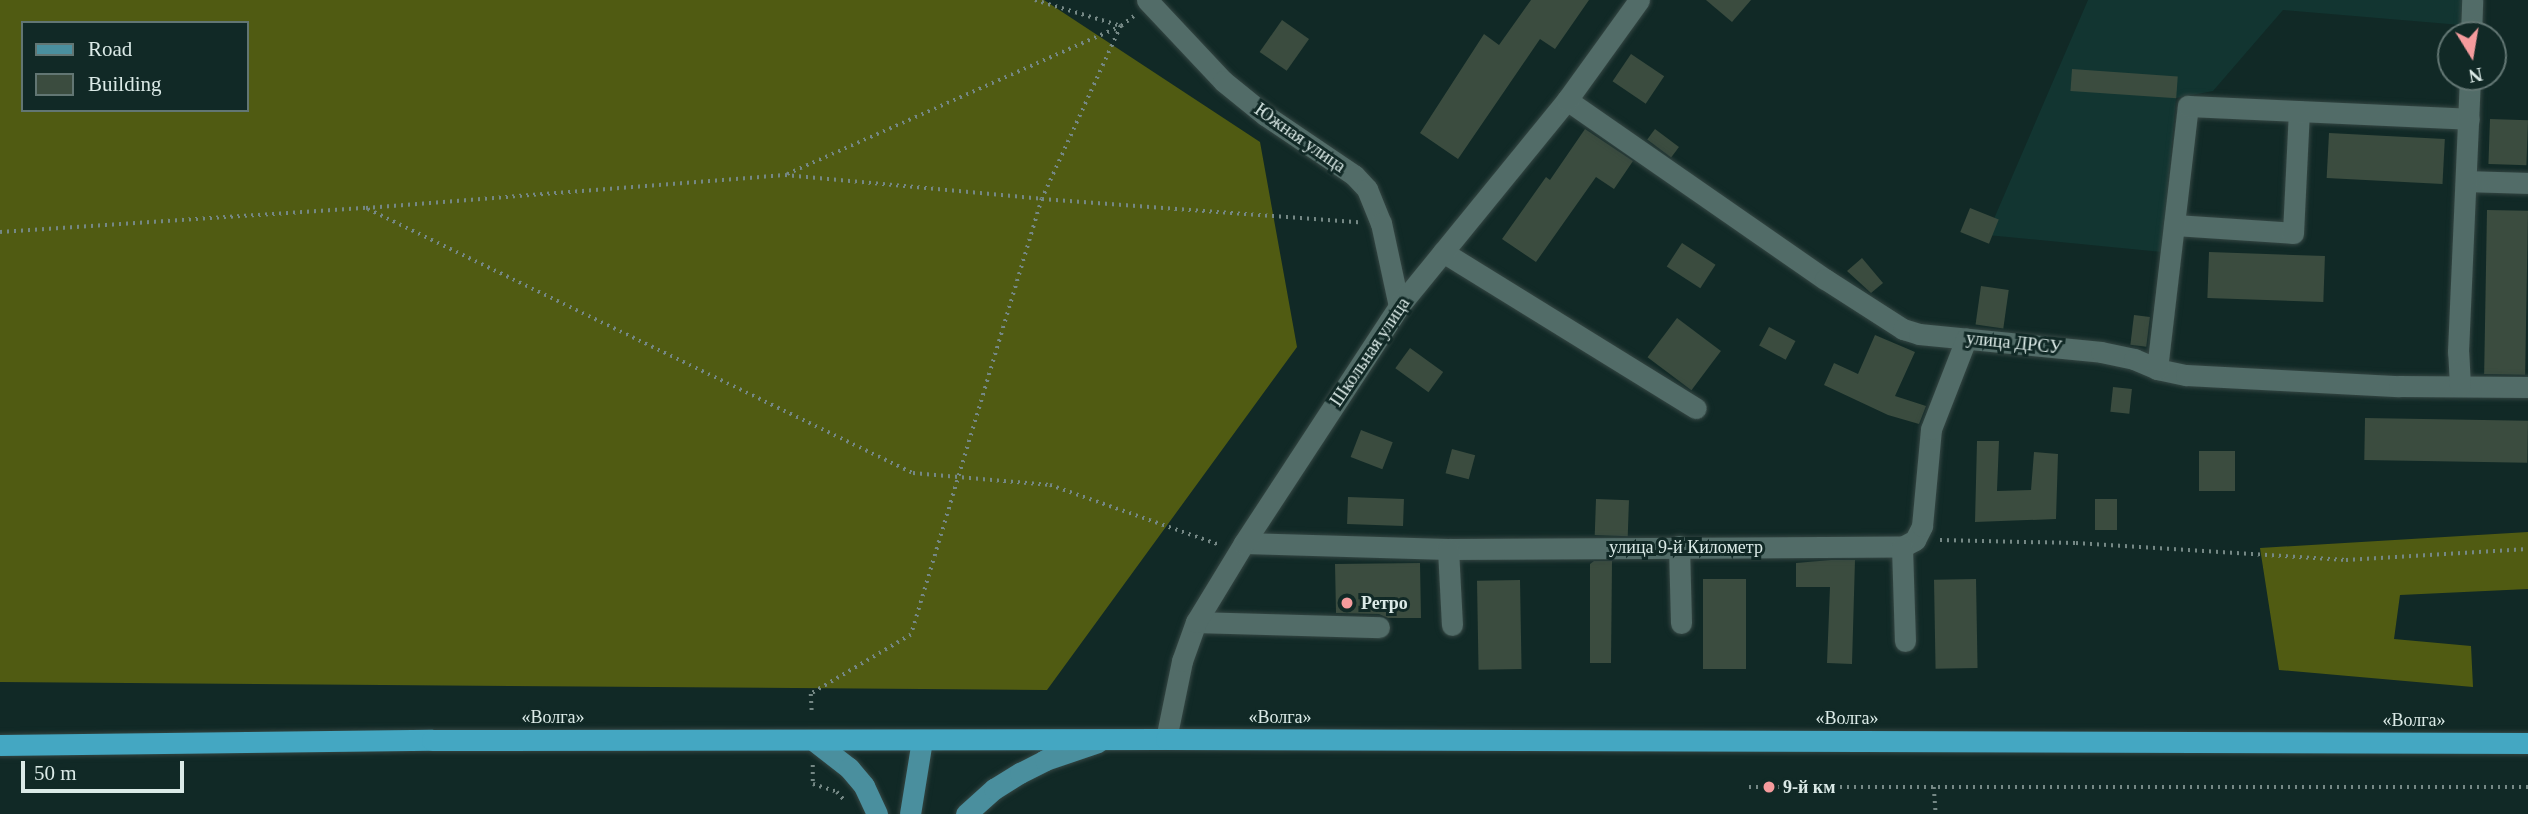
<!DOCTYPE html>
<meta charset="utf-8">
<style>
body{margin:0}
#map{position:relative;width:2528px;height:814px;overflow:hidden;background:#112926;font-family:Georgia,serif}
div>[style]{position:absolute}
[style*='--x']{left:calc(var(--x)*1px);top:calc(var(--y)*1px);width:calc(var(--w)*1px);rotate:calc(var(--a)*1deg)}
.built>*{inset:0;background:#123531}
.forest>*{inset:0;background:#505b12}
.building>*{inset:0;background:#3b4c3f;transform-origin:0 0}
.path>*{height:3.5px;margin-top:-1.75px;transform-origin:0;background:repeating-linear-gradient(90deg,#758885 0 2px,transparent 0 7px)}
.roads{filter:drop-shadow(0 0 2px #354643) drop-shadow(0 0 2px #354643)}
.minor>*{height:21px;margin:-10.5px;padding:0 10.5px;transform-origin:10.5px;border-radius:10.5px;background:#526c68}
.major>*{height:21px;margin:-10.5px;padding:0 10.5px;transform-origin:10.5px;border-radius:10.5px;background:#4a8f9e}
.highway>*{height:21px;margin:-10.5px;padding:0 10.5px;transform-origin:10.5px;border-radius:10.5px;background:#44a7c2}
.dots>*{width:19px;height:19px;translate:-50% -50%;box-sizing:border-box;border:4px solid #112926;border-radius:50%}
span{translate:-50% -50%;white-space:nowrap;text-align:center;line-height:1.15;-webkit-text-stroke:6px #112926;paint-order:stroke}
.street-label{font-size:18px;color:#dbeae7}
.poi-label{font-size:18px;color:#dbeae7;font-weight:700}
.left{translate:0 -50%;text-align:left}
.legend{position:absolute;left:21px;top:21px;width:228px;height:91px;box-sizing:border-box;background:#112926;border:2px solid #627673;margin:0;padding:9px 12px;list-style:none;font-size:21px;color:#dbeae7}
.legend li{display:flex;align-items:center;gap:14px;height:35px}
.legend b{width:35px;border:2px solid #627673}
.north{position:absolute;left:2437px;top:21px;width:70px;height:70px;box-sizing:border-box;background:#112926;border:2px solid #627673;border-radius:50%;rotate:169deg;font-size:19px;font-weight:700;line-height:28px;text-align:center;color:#dbeae7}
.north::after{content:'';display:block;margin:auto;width:24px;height:32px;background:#f59b9d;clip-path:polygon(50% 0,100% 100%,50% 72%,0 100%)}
.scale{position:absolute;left:21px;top:761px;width:163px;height:32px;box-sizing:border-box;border:4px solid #dbeae7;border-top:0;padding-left:9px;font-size:21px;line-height:24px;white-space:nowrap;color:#dbeae7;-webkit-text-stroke:5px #112926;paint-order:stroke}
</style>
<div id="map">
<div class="built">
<i style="clip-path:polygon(2088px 0,2462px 0,2461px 25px,2283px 10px,2213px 91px,2176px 98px,2162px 252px,1987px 235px)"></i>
</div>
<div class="forest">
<i style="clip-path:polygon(evenodd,0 0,1044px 0,1260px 142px,1297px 347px,1047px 690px,0 682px,0 0,23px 23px,247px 23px,247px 110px,23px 110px,23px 23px)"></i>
<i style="clip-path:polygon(2528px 532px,2528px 589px,2400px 595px,2394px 639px,2471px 646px,2473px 687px,2279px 670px,2260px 548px)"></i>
</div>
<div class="building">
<i style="clip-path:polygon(1531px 0,1589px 0,1555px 49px,1540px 39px,1458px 159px,1420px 133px,1484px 34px,1499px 45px)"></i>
<i style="clip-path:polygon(1706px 0,1751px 0,1732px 22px)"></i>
<i style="left:1282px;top:20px;width:33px;height:39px;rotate:35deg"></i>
<i style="left:1631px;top:54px;width:40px;height:33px;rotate:34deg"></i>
<i style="left:2072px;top:69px;width:106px;height:22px;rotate:4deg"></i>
<i style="left:2490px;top:119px;width:38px;height:45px;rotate:2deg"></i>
<i style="clip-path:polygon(1585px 129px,1633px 161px,1614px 189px,1596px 177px,1536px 262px,1502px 239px,1546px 177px,1550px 180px)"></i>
<i style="left:1655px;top:129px;width:30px;height:13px;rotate:37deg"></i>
<i style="left:2329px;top:133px;width:116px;height:45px;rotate:3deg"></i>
<i style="left:1970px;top:208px;width:31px;height:26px;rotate:22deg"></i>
<i style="left:2487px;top:210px;width:41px;height:164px;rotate:1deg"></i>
<i style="left:1682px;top:243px;width:40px;height:28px;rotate:33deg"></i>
<i style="left:2209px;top:252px;width:116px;height:46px;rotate:2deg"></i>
<i style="clip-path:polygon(1862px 258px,1883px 283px,1871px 293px,1847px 271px)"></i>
<i style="left:1981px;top:286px;width:28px;height:39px;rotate:8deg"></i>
<i style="left:2134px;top:315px;width:16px;height:30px;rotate:7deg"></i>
<i style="left:1677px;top:318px;width:55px;height:49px;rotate:37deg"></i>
<i style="left:1769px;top:327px;width:30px;height:21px;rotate:28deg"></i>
<i style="clip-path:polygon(1875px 335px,1915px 352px,1895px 396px,1926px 406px,1919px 424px,1888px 415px,1824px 385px,1834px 363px,1858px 374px)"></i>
<i style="left:1410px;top:348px;width:41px;height:25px;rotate:36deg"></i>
<i style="left:2113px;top:387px;width:19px;height:25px;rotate:6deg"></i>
<i style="left:2365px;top:418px;width:163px;height:42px;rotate:1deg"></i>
<i style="left:1361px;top:430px;width:34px;height:29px;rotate:21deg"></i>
<i style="clip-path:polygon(1977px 441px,1999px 441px,1997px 491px,2031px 490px,2034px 452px,2058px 454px,2056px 519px,1975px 522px)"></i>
<i style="left:1452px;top:449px;width:24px;height:25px;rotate:15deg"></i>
<i style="left:2199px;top:451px;width:36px;height:40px"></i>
<i style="left:1348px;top:497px;width:56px;height:27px;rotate:2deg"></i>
<i style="left:1596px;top:499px;width:33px;height:36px;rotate:2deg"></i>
<i style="left:2095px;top:499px;width:22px;height:31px"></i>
<i style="clip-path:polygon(1831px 560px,1855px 560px,1852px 664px,1827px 663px,1830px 587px,1796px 587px,1796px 563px)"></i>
<i style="clip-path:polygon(1594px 561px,1612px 561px,1611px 663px,1590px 663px,1590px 564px)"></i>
<i style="clip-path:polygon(1420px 563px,1421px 618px,1388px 618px,1379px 614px,1336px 613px,1335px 564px)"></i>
<i style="left:1703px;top:579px;width:43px;height:90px"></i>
<i style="left:1976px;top:579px;width:89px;height:42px;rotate:89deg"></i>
<i style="left:1520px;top:580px;width:89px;height:43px;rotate:89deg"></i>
</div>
<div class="path">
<i style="--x:1035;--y:0;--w:90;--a:16.8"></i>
<i style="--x:1121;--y:26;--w:16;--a:-38"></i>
<i style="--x:787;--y:174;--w:365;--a:-23.9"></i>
<i style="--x:1121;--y:26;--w:190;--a:114.5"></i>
<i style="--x:1042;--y:199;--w:455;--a:106.7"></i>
<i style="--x:911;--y:635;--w:116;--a:149.5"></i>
<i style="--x:811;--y:694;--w:19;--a:87"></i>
<i style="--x:368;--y:209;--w:606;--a:25.85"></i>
<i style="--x:913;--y:473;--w:138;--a:5"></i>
<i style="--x:1050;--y:485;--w:180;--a:19.4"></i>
<i style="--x:0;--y:232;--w:367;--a:-3.8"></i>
<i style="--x:366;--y:208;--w:420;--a:-4.5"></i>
<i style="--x:785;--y:175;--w:258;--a:5.3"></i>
<i style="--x:1042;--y:199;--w:317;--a:4.2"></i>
<i style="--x:1940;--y:540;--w:136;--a:1.3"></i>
<i style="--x:2076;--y:543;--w:271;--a:3.6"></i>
<i style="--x:2346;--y:560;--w:182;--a:-3.5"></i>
<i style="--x:813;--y:765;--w:19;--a:90"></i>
<i style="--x:813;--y:784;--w:25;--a:18"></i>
<i style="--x:837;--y:792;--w:13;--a:48"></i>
<i style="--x:1749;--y:787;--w:779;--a:0"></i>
<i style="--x:1934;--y:787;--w:27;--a:86"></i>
</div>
<div class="roads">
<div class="minor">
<i style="--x:1147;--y:0;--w:111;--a:46.8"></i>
<i style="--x:1223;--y:81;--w:54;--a:39"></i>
<i style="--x:1265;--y:115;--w:107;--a:34"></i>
<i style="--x:1354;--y:175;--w:19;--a:47"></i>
<i style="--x:1367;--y:189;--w:37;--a:68"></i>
<i style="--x:1381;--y:223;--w:85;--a:77.8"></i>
<i style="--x:2471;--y:35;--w:35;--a:-88"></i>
<i style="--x:1567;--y:100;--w:314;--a:34.8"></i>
<i style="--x:1825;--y:279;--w:93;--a:32.7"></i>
<i style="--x:1903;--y:329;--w:17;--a:17"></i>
<i style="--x:1919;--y:334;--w:183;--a:5.6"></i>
<i style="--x:2101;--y:352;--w:34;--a:12"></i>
<i style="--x:2134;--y:359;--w:25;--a:23"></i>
<i style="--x:2157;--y:369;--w:30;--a:12"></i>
<i style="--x:2186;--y:375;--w:213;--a:3"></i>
<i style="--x:2399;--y:386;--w:129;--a:0.4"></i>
<i style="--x:2466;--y:181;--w:62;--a:1.8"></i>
<i style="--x:2174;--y:225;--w:119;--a:3.8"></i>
<i style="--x:2293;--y:233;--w:122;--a:-87.2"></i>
<i style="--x:1443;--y:252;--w:297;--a:31.7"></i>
<i style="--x:2157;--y:369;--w:265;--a:-83.3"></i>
<i style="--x:2188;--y:106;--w:281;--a:2.6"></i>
<i style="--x:2460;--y:386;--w:34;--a:-93"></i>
<i style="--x:2458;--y:352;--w:275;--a:-87.5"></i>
<i style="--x:1244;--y:543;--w:204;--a:1.7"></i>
<i style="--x:1448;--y:549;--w:454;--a:-0.3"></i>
<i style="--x:1902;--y:547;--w:15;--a:-28"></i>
<i style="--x:1915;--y:540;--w:16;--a:-63"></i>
<i style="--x:1922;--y:526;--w:97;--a:-84.7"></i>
<i style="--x:1931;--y:429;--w:97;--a:-68.7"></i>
<i style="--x:1679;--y:546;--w:77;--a:88.5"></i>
<i style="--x:1902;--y:547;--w:94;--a:88.2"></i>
<i style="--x:1448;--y:549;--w:76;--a:87"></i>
<i style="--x:1196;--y:622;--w:183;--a:1.6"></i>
<i style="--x:1166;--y:739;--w:80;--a:-78.4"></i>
<i style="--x:1182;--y:661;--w:41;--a:-70.3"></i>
<i style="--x:1196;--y:622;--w:92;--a:-58.7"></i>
<i style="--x:1244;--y:543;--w:283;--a:-56.8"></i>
<i style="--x:1399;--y:306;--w:266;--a:-50.8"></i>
<i style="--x:1567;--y:100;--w:123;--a:-54.2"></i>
</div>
<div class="major">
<i style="--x:813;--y:740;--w:46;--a:37.9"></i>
<i style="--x:849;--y:768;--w:23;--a:50"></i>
<i style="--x:864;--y:786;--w:31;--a:65"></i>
<i style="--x:910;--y:814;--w:75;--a:-80.8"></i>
<i style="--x:966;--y:814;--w:38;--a:-42"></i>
<i style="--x:994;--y:789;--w:31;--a:-32"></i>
<i style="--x:1020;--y:773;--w:28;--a:-27"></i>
<i style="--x:1045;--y:760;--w:56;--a:-18.8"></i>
</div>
<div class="highway">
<i style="--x:0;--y:745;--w:432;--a:-0.7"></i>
<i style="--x:432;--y:740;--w:734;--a:-0.08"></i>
<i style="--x:1166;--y:739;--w:1362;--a:0.17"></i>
</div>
</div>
<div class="dots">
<i style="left:1347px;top:603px;background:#f59b9d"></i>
<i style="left:1769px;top:787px;background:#f59b9d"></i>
</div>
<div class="street-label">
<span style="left:1300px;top:138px;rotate:35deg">Южная улица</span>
<span style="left:2014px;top:343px;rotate:6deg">улица ДРСУ</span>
<span style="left:1370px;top:352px;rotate:-56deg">Школьная улица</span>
<span style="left:1686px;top:547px">улица 9-й Километр</span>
<span style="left:553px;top:717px">«Волга»</span>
<span style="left:1280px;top:717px">«Волга»</span>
<span style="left:1847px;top:718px">«Волга»</span>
<span style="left:2414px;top:720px">«Волга»</span>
</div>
<div class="poi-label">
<span class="left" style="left:1361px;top:603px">Ретро</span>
<span class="left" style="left:1783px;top:787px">9-й км</span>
</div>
<ul class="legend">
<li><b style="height:9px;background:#4a8f9e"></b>Road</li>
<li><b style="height:19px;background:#3b4c3f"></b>Building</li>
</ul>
<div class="north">N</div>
<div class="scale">50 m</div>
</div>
